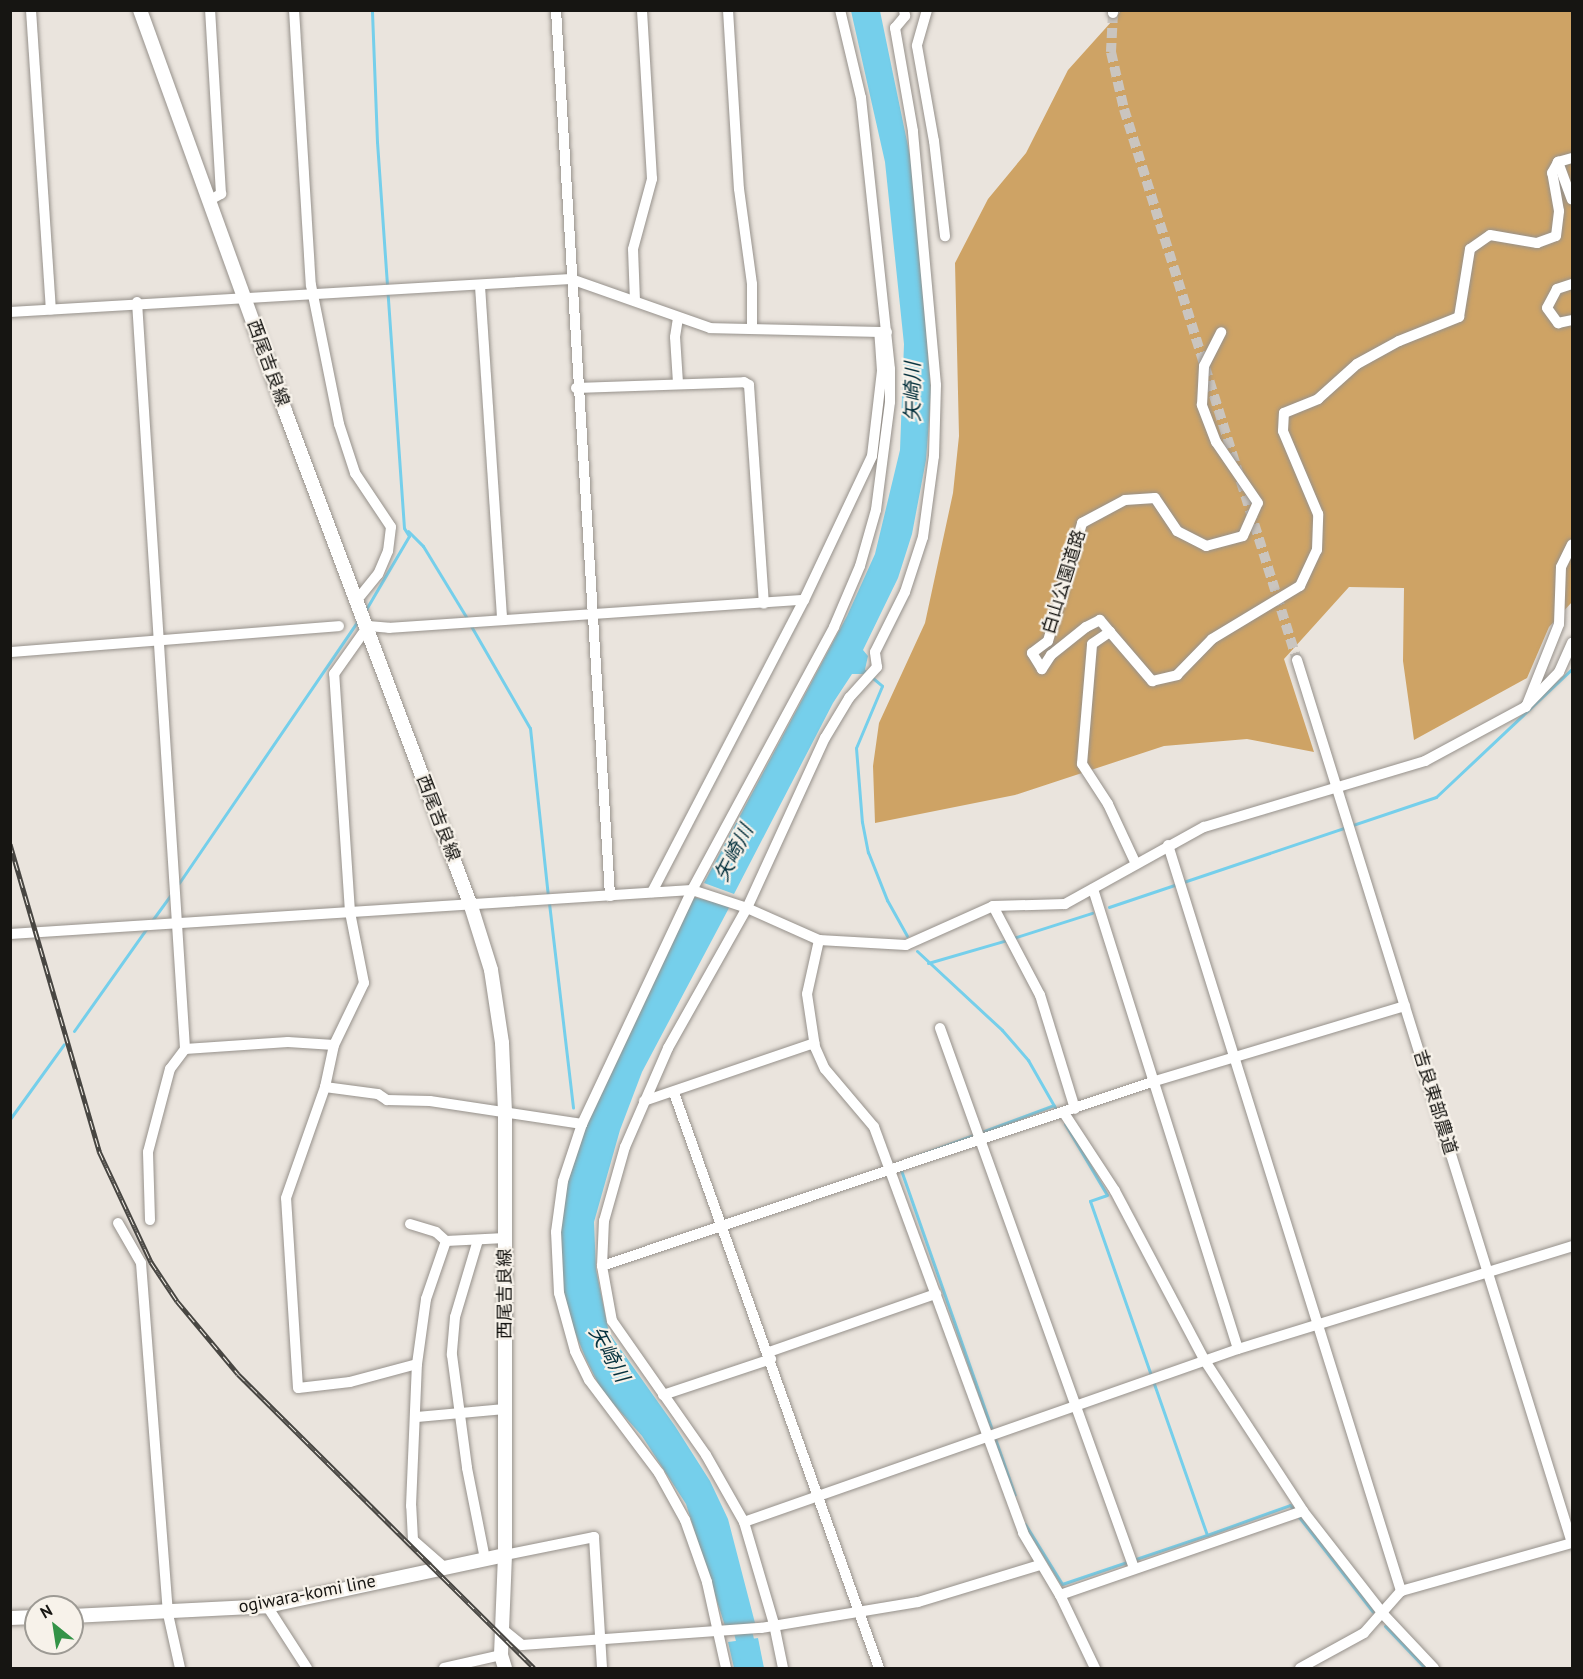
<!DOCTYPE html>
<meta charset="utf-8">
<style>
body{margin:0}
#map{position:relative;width:1583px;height:1679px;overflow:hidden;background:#eae4dd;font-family:"PT Sans","Noto Sans JP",sans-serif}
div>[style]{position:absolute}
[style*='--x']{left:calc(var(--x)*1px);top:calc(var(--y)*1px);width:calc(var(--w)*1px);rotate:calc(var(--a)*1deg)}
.forest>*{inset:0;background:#cea365}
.water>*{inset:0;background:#75cfeb}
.stream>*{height:3px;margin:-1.5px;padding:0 1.5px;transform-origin:1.5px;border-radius:1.5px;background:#75cfeb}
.river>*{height:18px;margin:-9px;padding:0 9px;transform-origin:9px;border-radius:9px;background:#75cfeb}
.minor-tunnel>*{height:10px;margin-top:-5px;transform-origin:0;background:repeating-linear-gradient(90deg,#cac5bf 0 10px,transparent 0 15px)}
.roads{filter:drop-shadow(0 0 2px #96918b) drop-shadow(0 0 2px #96918b)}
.minor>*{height:10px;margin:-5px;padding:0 5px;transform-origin:5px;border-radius:5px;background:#fff}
.major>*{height:14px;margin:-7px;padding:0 7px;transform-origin:7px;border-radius:7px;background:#fff}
.rail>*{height:5px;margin-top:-2.5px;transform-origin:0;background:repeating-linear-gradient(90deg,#f7f2ea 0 9px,#484642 0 18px);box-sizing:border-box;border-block:2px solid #484642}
span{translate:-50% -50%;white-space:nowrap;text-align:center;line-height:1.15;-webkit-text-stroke:4.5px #f7f2ea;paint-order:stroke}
.street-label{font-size:18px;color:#161512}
.water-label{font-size:20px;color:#05313d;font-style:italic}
.frame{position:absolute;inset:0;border:12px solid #161512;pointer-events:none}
.north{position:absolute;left:24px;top:1595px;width:60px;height:60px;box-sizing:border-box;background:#f7f2ea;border:2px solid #9d9a94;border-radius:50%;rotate:330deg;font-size:16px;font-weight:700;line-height:24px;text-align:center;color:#161512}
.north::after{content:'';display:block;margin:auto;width:21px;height:27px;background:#339347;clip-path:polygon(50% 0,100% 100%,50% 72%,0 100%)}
</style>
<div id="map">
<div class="forest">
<i style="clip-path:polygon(1121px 11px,1572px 11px,1572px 602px,1549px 627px,1527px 678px,1414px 740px,1403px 661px,1404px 588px,1349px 587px,1284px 659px,1314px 752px,1247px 739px,1164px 746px,1015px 795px,875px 823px,873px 766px,879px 723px,925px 623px,953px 493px,959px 436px,955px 263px,988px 199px,1026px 153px,1068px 70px)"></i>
</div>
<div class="water">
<i style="clip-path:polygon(851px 11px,880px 11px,915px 180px,931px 394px,926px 460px,912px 534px,898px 578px,863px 650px,868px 656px,864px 674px,852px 674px,833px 703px,734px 894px,704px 883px,847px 616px,875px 554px,900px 450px,904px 344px,885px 162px)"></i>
<i style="clip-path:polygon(693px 897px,730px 906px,642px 1072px,620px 1130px,594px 1222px,596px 1270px,609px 1333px,675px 1426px,710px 1481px,728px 1519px,755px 1623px,725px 1626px,686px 1504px,642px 1436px,602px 1391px,586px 1359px,565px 1308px,559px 1256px,562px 1206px,569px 1172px,595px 1103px)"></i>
<i style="clip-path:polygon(758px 1638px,764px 1668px,734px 1668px,728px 1642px)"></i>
</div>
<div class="stream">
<i style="--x:408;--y:531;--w:21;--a:45"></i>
<i style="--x:423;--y:546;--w:87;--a:58.7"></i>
<i style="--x:365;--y:611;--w:87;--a:-59.6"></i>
<i style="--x:409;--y:536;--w:9;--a:-122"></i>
<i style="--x:404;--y:528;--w:387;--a:-94"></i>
<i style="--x:377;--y:142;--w:132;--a:-92.2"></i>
<i style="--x:471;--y:626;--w:118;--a:60"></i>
<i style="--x:530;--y:728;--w:169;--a:83.9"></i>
<i style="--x:862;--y:669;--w:26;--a:40"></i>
<i style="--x:882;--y:686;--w:67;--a:112.8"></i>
<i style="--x:856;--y:748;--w:74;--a:85.4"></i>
<i style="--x:862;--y:822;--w:31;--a:79"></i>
<i style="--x:868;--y:852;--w:52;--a:68.4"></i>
<i style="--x:887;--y:900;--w:41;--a:60.9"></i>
<i style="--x:179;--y:883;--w:317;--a:-55.7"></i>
<i style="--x:549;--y:903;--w:206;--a:83.3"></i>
<i style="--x:1109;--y:907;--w:345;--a:-18.6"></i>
<i style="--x:1436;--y:797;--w:187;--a:-43.3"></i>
<i style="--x:151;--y:922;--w:36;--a:-54"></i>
<i style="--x:1013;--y:938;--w:83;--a:-17.6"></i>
<i style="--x:917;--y:951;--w:116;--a:42.9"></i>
<i style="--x:1002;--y:1030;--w:40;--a:49"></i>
<i style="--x:1028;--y:1060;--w:59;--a:60.4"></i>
<i style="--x:928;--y:963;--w:82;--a:-16.2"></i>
<i style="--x:74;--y:1031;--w:126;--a:-54.7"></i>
<i style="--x:10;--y:1119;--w:92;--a:-54.2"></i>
<i style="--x:1065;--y:1124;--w:82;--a:59.4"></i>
<i style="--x:1107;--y:1195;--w:18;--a:161"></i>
<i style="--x:1090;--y:1201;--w:354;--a:70.7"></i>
<i style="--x:1207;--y:1535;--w:88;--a:-19.9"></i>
<i style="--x:1290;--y:1505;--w:8;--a:50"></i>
<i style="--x:898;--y:1163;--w:166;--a:-20.4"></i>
<i style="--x:901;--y:1170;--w:344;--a:70.7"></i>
<i style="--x:1299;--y:1517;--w:120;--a:52.1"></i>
<i style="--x:1025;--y:1524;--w:70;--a:58.3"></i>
<i style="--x:1062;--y:1584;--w:153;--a:-18.7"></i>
<i style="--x:1385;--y:1626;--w:58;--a:46.4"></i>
</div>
<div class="river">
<i style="--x:738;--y:1612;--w:58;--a:76"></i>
</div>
<div class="minor-tunnel">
<i style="--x:1113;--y:13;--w:39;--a:93"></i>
<i style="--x:1111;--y:52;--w:58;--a:77.2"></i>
<i style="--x:1124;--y:109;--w:578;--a:72.57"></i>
</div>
<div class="roads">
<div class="minor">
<i style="--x:31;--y:10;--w:300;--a:86.2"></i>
<i style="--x:294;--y:10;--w:276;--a:86.5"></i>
<i style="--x:311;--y:285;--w:142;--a:78.6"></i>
<i style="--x:339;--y:424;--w:52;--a:71.9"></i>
<i style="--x:355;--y:473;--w:65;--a:56.3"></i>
<i style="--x:391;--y:527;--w:24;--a:97"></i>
<i style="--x:388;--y:551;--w:25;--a:113"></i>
<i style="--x:378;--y:574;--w:32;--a:129"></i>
<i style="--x:556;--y:10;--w:888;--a:86.51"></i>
<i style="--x:728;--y:10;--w:179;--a:86.5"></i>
<i style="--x:739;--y:189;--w:96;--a:82.2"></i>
<i style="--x:752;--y:284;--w:44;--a:90"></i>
<i style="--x:927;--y:10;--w:37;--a:106"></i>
<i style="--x:917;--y:46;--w:97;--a:79.9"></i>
<i style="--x:934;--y:141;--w:96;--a:83.4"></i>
<i style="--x:1113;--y:13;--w:3;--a:-90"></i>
<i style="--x:1572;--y:158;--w:15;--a:164"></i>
<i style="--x:1558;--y:162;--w:40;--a:69.8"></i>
<i style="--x:210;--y:200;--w:13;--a:-29"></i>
<i style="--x:221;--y:194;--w:184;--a:-93.4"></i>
<i style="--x:1572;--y:284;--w:16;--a:162"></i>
<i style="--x:1557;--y:289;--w:21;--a:118"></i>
<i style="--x:1547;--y:308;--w:19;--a:54"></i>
<i style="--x:1558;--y:323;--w:14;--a:-12"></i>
<i style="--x:480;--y:286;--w:334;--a:86.2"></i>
<i style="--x:635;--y:301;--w:52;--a:-92.2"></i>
<i style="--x:633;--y:249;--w:73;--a:-74.8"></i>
<i style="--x:652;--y:179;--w:169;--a:-93.4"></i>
<i style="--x:137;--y:302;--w:749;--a:86.32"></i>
<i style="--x:10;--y:312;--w:562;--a:-3.37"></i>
<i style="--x:571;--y:279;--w:147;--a:19.4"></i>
<i style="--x:710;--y:328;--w:177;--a:1.3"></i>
<i style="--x:678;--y:383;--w:46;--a:-93.7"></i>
<i style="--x:675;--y:337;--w:19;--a:-81"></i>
<i style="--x:576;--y:388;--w:168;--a:-2"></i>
<i style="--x:744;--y:382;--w:6;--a:31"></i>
<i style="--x:749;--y:385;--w:219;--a:86.1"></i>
<i style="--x:1110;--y:632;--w:16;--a:-130"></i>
<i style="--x:1100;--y:620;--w:16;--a:153"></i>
<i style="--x:1086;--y:627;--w:45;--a:141.3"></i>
<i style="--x:1051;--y:655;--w:17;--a:123"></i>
<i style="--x:1042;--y:669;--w:19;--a:-122"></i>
<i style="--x:1032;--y:653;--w:20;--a:-37"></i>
<i style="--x:1048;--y:641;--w:123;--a:-73.9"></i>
<i style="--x:1082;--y:523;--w:49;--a:-28.1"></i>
<i style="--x:1125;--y:500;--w:30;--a:-4"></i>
<i style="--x:1155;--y:498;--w:40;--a:56"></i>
<i style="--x:1177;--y:531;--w:33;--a:27"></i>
<i style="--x:1206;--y:546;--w:38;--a:-15"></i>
<i style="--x:1243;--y:536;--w:36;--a:-66"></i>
<i style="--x:1258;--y:503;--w:74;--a:-124.5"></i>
<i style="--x:1216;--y:442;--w:40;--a:-111"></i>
<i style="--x:1202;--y:405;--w:39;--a:-87"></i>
<i style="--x:1204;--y:366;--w:38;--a:-63"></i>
<i style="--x:10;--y:652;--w:330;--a:-4.5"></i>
<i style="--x:1297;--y:660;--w:925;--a:72.7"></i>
<i style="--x:1526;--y:707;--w:89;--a:-68.3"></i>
<i style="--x:1559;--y:624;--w:57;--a:-88"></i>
<i style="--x:1561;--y:567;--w:25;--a:-64"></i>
<i style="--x:1168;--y:845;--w:782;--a:72.65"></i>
<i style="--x:1401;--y:1591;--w:56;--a:131.4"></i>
<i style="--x:1364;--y:1633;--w:73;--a:151.3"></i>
<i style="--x:1135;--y:862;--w:64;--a:-115"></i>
<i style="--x:1108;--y:804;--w:48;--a:-123"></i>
<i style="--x:1082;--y:764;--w:120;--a:-85.2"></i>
<i style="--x:1092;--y:644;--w:22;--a:-34"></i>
<i style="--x:1110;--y:632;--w:65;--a:49.4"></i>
<i style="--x:1152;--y:681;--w:26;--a:-13"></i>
<i style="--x:1177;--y:675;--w:50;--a:-45.8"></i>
<i style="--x:1212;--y:639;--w:103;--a:-31.1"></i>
<i style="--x:1300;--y:586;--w:40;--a:-65"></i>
<i style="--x:1317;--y:550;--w:36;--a:-88"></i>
<i style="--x:1318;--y:514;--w:90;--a:-112.9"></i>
<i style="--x:1283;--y:431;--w:18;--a:-87"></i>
<i style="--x:1284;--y:413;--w:37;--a:-22"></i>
<i style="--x:1318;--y:399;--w:52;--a:-41.9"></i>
<i style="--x:1357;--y:364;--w:48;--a:-28.7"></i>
<i style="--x:1399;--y:341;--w:65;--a:-21.8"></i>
<i style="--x:1459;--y:317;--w:69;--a:-80.8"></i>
<i style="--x:1470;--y:249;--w:24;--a:-35"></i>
<i style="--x:1490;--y:235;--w:48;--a:9.7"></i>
<i style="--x:1537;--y:243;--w:20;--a:-20"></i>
<i style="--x:1556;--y:236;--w:25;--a:-83"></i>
<i style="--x:1559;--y:211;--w:39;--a:-100"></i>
<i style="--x:1552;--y:173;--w:13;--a:-61"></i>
<i style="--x:1093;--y:889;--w:482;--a:72.5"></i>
<i style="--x:652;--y:892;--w:329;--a:-62.5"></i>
<i style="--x:804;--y:600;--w:159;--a:-64.7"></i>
<i style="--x:872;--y:456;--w:86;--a:-83.3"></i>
<i style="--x:882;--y:371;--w:39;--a:-94"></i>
<i style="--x:993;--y:906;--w:101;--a:62.2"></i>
<i style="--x:1040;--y:995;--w:119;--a:72.9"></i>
<i style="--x:10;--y:934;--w:683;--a:-3.69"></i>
<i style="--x:692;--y:890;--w:58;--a:18.1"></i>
<i style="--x:747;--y:908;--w:79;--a:24"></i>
<i style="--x:819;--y:940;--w:87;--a:3.3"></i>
<i style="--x:906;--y:945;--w:95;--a:-24.1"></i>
<i style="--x:993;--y:906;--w:72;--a:-1.6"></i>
<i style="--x:1065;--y:904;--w:159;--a:-29"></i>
<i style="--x:1204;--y:827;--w:231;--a:-16.6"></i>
<i style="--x:1425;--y:761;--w:114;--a:-28.4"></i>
<i style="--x:1525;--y:707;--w:49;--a:-45.8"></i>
<i style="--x:1559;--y:672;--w:32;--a:-66"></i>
<i style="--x:819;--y:940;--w:55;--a:102.5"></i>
<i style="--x:807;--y:994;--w:54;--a:81.4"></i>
<i style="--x:815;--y:1047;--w:24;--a:66"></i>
<i style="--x:825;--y:1069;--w:76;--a:49.8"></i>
<i style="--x:874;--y:1127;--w:432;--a:69.8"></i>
<i style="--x:1023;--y:1533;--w:72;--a:59.2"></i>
<i style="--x:1060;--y:1595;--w:257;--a:-19.1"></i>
<i style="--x:940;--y:1028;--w:574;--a:70.24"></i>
<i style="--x:325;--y:1087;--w:53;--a:7.5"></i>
<i style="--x:378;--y:1094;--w:11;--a:34"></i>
<i style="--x:387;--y:1100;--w:43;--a:1.3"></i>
<i style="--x:430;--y:1101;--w:154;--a:8.6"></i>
<i style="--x:674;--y:1093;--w:610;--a:70.38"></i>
<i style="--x:644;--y:1101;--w:180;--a:-18.8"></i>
<i style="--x:1064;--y:1113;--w:93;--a:56.8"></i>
<i style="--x:1115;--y:1191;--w:192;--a:62.1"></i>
<i style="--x:1205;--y:1361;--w:179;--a:56.8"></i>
<i style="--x:1303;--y:1511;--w:132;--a:52.1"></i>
<i style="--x:1384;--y:1615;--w:73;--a:46.7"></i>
<i style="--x:150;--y:1220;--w:68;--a:-91.7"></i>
<i style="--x:148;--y:1152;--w:86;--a:-75.2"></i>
<i style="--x:170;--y:1069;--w:25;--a:-53"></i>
<i style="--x:185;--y:1049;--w:103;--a:-3.9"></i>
<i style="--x:288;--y:1042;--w:46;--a:3.7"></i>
<i style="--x:118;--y:1223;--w:46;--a:60.1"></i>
<i style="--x:141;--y:1263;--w:352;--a:85.6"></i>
<i style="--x:168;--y:1614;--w:55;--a:77.5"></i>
<i style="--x:410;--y:1224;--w:27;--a:17"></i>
<i style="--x:436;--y:1232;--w:13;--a:42"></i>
<i style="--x:446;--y:1241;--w:59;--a:-2.9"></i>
<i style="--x:478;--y:1240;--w:80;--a:106.6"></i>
<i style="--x:455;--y:1317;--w:38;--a:95"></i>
<i style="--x:452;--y:1355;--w:114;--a:82.4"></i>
<i style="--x:467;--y:1468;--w:93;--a:78.8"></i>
<i style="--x:602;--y:1266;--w:583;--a:-18.5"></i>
<i style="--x:1155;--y:1081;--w:261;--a:-16.7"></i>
<i style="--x:769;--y:1352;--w:177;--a:-19.2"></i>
<i style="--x:417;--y:1364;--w:66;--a:-82.1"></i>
<i style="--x:426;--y:1299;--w:61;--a:-71"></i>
<i style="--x:663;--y:1395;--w:114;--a:-18.4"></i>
<i style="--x:417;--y:1417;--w:88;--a:-5.2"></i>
<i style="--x:744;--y:1522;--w:523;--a:-19.3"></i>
<i style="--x:1238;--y:1349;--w:350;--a:-17.1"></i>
<i style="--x:505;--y:1555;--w:91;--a:-11.4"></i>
<i style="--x:594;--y:1537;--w:131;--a:86.5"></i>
<i style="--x:444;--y:1567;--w:41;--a:-138.9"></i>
<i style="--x:413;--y:1540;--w:34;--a:-93"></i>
<i style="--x:411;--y:1506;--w:142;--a:-87.6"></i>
<i style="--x:417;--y:1364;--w:69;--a:165"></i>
<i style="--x:350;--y:1382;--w:52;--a:173.4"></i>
<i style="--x:298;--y:1388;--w:190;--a:-93.6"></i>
<i style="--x:286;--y:1198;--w:118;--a:-70.6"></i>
<i style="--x:325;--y:1087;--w:43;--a:-77.9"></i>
<i style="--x:334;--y:1045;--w:69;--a:-64.2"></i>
<i style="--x:364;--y:983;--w:72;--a:-101.2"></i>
<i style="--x:350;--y:912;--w:239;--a:-93.8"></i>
<i style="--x:334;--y:674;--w:59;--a:-54.7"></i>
<i style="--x:368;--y:626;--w:21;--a:5"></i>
<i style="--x:389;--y:628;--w:416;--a:-3.9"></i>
<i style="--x:1401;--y:1591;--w:178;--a:-15.7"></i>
<i style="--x:1060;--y:1595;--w:81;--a:64.4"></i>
<i style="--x:267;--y:1606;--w:74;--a:57.2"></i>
<i style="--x:501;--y:1628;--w:27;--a:39"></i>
<i style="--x:522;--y:1645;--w:240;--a:-4.1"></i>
<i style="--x:761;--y:1628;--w:159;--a:-9.4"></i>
<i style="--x:918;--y:1602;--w:127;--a:-16.9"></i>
<i style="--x:444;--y:1668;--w:58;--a:-12.8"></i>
<i style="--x:726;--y:1668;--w:88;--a:-102.5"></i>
<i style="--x:707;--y:1582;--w:66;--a:-109.5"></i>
<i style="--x:685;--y:1520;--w:54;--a:-119"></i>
<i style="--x:659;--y:1473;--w:116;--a:-127"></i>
<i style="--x:589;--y:1380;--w:32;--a:-116"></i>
<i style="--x:575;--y:1351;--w:60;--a:-105.4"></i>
<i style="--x:559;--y:1293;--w:61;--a:-92.8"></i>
<i style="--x:556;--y:1232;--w:51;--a:-82.2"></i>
<i style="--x:563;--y:1181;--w:60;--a:-71.6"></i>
<i style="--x:582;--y:1124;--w:259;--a:-64.8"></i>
<i style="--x:692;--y:890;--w:299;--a:-61.6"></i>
<i style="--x:834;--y:627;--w:66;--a:-66.9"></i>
<i style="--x:860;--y:566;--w:58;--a:-74.1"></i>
<i style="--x:876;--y:510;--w:109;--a:-82.6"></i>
<i style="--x:890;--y:402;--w:33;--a:-90"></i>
<i style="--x:890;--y:369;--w:273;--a:-96.1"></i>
<i style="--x:861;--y:98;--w:90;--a:-103.4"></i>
<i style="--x:783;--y:1668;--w:45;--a:-101.6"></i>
<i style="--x:774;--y:1624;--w:106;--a:-106.4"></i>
<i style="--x:744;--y:1522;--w:77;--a:-119.6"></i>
<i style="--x:706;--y:1455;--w:164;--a:-125"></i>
<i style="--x:612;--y:1321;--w:56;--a:-100.3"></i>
<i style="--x:602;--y:1266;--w:45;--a:-87.5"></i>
<i style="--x:604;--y:1221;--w:77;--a:-74.2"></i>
<i style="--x:625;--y:1147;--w:108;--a:-66.5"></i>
<i style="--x:668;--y:1048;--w:161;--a:-60.6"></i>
<i style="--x:747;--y:908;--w:187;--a:-65.4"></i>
<i style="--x:825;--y:738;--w:47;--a:-59"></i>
<i style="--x:849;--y:698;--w:42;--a:-47.9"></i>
<i style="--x:877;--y:667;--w:15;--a:-98"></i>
<i style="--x:875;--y:652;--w:67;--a:-63.4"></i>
<i style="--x:905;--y:592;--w:58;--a:-71.9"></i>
<i style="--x:923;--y:537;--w:82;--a:-82.3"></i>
<i style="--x:934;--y:456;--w:71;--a:-88.4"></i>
<i style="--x:936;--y:385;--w:255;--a:-95.2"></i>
<i style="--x:913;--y:131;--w:105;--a:-99.9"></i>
<i style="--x:895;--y:28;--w:16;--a:-50"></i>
<i style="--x:905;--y:16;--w:6;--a:-99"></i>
</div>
<div class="major">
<i style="--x:140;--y:10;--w:426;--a:70.1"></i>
<i style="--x:285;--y:411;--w:529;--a:69.41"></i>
<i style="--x:471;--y:906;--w:67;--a:72.6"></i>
<i style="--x:491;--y:970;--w:74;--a:81.4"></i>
<i style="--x:502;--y:1043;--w:68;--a:87.5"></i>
<i style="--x:505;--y:1111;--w:444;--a:90"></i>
<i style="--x:505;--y:1555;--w:100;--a:92.3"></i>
<i style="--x:501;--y:1655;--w:14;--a:73"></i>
<i style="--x:72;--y:1616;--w:195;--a:-2.9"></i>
<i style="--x:267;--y:1606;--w:243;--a:-12.1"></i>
<i style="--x:10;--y:1618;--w:26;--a:-2"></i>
</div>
</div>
<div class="rail">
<i style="--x:10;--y:844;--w:320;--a:73.8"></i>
<i style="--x:99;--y:1151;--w:123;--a:64.9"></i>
<i style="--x:151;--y:1262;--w:47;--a:56.3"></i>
<i style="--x:177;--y:1301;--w:95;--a:50.1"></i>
<i style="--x:238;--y:1374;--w:417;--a:44.8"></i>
</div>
<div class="street-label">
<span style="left:268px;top:363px;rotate:70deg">西尾吉良線</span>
<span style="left:1064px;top:582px;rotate:-73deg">白山公園道路</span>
<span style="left:438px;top:818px;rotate:69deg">西尾吉良線</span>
<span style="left:1435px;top:1102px;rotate:73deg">吉良東部農道</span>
<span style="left:505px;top:1294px;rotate:-90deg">西尾吉良線</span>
<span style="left:307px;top:1594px;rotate:-11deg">ogiwara-komi line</span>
</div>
<div class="water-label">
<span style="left:913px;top:392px;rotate:-90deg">矢崎川</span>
<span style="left:734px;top:853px;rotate:-63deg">矢崎川</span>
<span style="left:609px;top:1354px;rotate:61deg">矢崎川</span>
</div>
<div class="frame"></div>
<div class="north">N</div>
</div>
